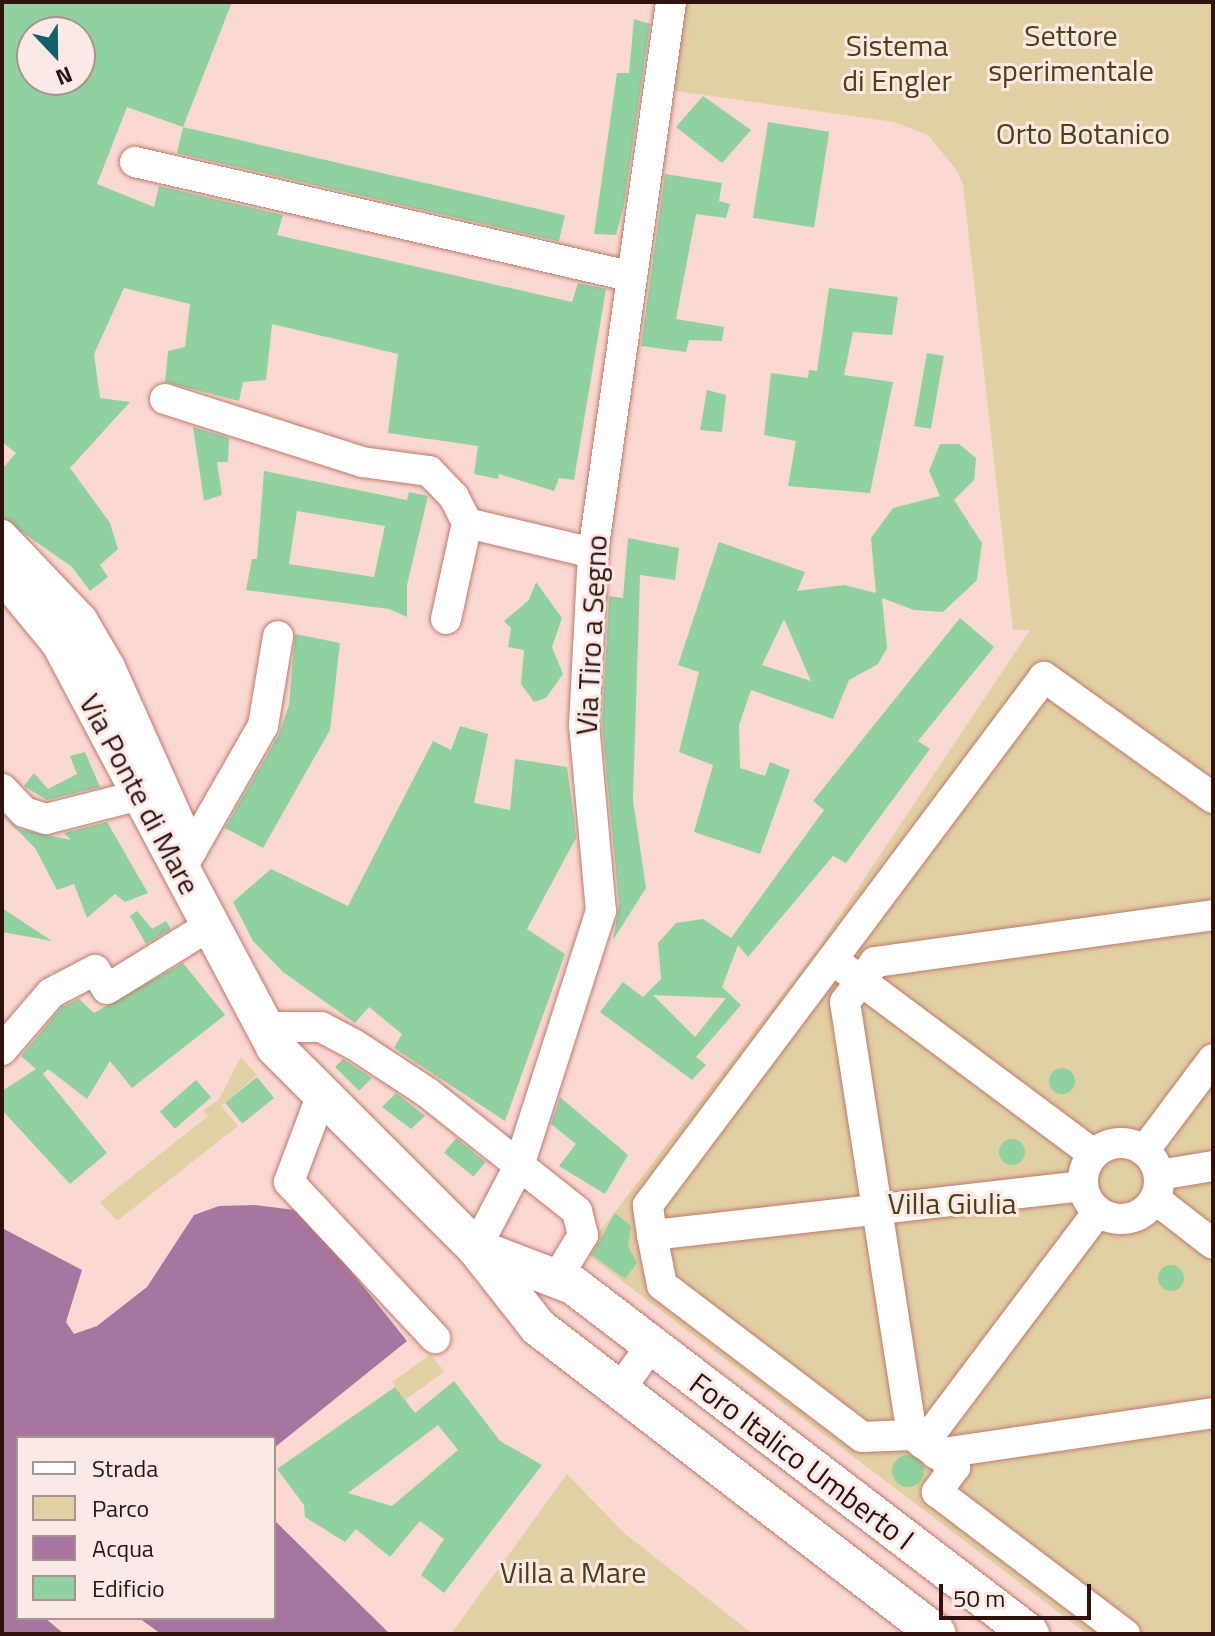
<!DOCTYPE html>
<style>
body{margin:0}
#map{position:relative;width:1215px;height:1636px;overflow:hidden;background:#f9d8d1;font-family:"Titillium Web",sans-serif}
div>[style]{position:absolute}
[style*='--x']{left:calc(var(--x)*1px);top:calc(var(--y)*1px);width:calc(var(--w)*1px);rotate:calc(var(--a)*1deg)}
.green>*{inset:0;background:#e1d0a3;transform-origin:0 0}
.water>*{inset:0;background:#a676a0}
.building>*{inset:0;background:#90d29f;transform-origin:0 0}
.round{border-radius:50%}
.roads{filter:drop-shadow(0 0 2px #c3786b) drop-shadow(0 0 2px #c3786b)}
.minor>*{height:30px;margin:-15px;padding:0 15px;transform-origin:15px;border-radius:15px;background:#fff}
.minor>.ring{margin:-15px;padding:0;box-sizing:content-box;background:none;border:30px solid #fff;border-radius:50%}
.major>*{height:38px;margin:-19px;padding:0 19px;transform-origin:19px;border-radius:19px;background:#fff}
span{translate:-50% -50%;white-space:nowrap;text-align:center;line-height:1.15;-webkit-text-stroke:6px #fbe9e6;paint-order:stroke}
.park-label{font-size:30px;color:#4f4010}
.street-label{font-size:30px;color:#2f120e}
.frame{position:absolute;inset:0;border:4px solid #2f120e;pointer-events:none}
.legend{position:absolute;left:16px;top:1436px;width:260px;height:184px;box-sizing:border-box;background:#fbe9e6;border:2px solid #a99390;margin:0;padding:10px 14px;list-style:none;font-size:24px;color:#2f120e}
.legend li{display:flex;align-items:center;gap:16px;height:40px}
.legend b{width:40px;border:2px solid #a99390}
.north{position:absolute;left:16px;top:16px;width:80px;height:80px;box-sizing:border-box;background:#fbe9e6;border:2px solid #a99390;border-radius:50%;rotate:158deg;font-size:22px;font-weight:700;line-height:32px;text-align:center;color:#2f120e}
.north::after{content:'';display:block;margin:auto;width:28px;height:36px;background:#13606c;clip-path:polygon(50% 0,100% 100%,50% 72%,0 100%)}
.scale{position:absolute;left:939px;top:1584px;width:152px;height:36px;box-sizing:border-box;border:4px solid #2f120e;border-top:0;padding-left:10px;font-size:24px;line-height:28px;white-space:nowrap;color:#2f120e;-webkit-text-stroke:6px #fbe9e6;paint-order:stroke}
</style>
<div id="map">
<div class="green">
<i style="clip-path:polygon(681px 2px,1213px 2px,1213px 1634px,1087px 1634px,584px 1252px,818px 948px,1030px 630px,1013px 630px,963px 185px,955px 168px,928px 135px,894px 122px,668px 90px)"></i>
<i style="clip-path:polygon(241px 1057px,257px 1075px,221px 1106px,238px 1126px,117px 1221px,100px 1202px,208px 1116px,203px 1111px,219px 1099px)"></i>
<i style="left:431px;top:1354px;width:22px;height:48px;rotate:54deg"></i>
<i style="clip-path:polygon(567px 1474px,624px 1533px,753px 1634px,451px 1634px)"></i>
</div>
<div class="water">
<i style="clip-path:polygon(255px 1205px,303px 1211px,407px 1341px,274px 1448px,274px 1438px,18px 1438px,18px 1618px,45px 1618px,64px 1634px,2px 1634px,2px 1228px,82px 1270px,66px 1322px,74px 1334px,97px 1326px,147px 1287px,194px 1215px,219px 1206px)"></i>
<i style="clip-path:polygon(274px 1520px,390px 1634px,161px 1634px,139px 1618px,274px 1618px)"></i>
</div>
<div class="building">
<i style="clip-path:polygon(evenodd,2px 2px,232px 2px,183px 127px,127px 107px,97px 184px,154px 207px,159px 186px,283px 215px,277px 235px,572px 302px,578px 283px,606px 289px,574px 480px,559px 478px,554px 491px,499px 474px,498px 479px,474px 474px,478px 446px,388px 433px,398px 354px,272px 324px,266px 380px,243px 382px,239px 401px,165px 382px,168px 351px,185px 347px,190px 304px,124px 288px,94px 354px,100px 398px,130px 402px,70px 468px,110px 523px,118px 549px,100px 565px,108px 577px,90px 591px,72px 567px,2px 518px,2px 469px,16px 453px,2px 442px,2px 2px,32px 32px,80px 32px,80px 80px,32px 80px,32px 32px)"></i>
<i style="clip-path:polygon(634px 19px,650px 24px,624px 205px,616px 235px,594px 234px,617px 73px,629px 73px)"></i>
<i style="clip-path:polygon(703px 96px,751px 130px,722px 163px,676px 127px)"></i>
<i style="left:768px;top:122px;width:62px;height:97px;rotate:9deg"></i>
<i style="left:183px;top:127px;width:392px;height:27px;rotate:13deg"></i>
<i style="clip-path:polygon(665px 174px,722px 183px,719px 201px,730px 204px,726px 218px,696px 214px,676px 319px,724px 327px,722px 341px,689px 340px,686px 352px,641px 346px)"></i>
<i style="clip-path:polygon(829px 288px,898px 297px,892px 335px,853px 332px,844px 375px,893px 382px,870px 493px,788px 486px,796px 441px,764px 435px,771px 373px,808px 378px,809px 370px,817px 371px)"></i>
<i style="left:927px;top:353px;width:17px;height:74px;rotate:10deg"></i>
<i style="clip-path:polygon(707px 390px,726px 395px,722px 432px,700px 430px)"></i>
<i style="clip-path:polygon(193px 427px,229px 438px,228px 462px,217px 462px,222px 495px,204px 501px)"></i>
<i style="clip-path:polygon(evenodd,940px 444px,959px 444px,976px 458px,974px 480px,954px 500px,982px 543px,977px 580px,943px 612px,914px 610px,882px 598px,887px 648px,878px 664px,849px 680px,833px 719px,751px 690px,739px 725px,740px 768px,765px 776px,770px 762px,790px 770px,760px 854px,694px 832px,713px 765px,679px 752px,699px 672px,678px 665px,719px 542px,805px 572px,797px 591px,844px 585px,876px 593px,871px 538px,893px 508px,940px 496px,929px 471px,940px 444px,784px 619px,811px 681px,762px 665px,784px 619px)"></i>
<i style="clip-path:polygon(evenodd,264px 471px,407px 500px,409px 492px,428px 496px,407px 585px,407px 617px,389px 609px,246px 590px,252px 559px,257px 559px,264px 471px,297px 511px,385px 526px,374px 577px,289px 564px,297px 511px)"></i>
<i style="clip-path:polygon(628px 538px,679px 548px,675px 580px,640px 575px,633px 800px,646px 888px,613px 940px,619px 904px,602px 725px,609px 596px,623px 598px)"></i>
<i style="clip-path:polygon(536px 582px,562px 618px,552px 647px,563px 674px,546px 698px,534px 702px,521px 684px,524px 650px,508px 647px,511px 628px,504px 621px,529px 600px)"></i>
<i style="clip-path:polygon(evenodd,960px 618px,994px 647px,918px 741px,930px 749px,846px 863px,833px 856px,748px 957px,738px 945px,722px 987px,741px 1005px,696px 1057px,706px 1065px,692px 1080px,600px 1012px,623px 982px,643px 997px,661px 979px,658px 943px,676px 923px,703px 919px,731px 938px,824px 810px,813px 801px,960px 618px,653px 995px,726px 998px,695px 1037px,653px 995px)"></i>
<i style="clip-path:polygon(295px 634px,340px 643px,330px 730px,263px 848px,225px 828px,279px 734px,289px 705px)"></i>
<i style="clip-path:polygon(460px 726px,488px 734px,474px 803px,510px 810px,515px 759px,567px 767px,574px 817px,576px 838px,527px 929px,565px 954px,505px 1121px,394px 1048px,402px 1034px,369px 1007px,355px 1023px,283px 972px,253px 941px,233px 902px,271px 869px,348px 906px,433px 741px,451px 750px)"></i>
<i style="clip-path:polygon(85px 752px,100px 787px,47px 800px,24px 786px,34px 773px,48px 789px,77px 774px,70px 756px)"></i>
<i style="clip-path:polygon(2px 815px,19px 829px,71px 840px,64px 833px,107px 822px,148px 893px,125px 902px,115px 894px,87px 918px,74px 884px,57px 890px,35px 848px)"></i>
<i style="clip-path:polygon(2px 908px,52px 941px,2px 932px)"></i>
<i style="clip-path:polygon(137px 911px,152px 929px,166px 921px,171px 929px,146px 944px,130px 916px)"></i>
<i style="clip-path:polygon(183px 963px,225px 1015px,132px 1088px,110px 1061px,87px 1099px,48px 1069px,43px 1074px,107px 1153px,70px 1184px,2px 1110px,2px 1091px,36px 1069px,21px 1056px,62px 1007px,79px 999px,94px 1013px)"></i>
<i style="clip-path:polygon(343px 1059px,372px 1078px,359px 1091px,335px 1067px)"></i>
<i class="round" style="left:1049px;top:1068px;width:26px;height:26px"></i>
<i style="left:257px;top:1077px;width:27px;height:41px;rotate:51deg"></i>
<i style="left:196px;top:1080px;width:23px;height:48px;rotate:49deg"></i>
<i style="clip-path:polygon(396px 1093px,425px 1116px,411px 1129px,382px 1107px)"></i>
<i style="clip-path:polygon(560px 1097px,628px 1155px,605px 1194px,559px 1166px,576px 1144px,551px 1124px)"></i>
<i style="left:456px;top:1138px;width:38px;height:19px;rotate:39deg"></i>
<i class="round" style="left:999px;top:1139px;width:26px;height:26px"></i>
<i style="clip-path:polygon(615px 1213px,631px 1226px,628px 1246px,637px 1263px,625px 1279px,592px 1255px)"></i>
<i class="round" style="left:1158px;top:1265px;width:26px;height:26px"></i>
<i style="clip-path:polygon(evenodd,454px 1381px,500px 1441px,542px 1465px,444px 1593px,421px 1575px,444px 1539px,420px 1521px,390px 1557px,356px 1529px,345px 1542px,305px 1517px,304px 1505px,277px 1469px,395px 1387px,415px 1413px,454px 1381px,438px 1425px,458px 1450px,392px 1506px,348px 1493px,438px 1425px)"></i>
<i class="round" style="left:892px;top:1455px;width:32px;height:32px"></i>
</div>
<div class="roads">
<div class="minor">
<i style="--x:135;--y:162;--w:507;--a:12.99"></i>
<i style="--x:165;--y:399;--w:207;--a:17.7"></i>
<i style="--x:362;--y:462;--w:68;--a:7.7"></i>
<i style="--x:429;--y:471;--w:36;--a:46"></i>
<i style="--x:454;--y:497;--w:29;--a:63"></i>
<i style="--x:467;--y:523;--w:130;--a:13.4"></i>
<i style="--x:2;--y:535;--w:116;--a:46.4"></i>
<i style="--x:82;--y:619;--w:56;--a:59.7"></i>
<i style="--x:110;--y:667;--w:201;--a:65.9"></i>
<i style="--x:446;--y:619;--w:98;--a:-77.7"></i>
<i style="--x:2;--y:789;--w:32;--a:46"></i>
<i style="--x:24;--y:812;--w:23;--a:18"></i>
<i style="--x:46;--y:819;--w:97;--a:-14.3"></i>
<i style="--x:185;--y:862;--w:157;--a:-60.2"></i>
<i style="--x:263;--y:726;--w:91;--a:-80.5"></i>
<i style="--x:845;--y:969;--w:309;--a:36.7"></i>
<i style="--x:262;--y:1027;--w:59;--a:0"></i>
<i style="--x:321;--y:1027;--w:38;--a:28"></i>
<i style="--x:355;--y:1045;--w:87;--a:33.3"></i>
<i style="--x:428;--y:1093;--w:190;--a:38.4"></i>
<i style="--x:577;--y:1211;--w:25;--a:76"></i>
<i style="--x:583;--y:1235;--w:50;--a:121.2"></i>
<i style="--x:2;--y:1050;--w:75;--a:-49.3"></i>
<i style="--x:51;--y:993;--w:50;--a:-27.6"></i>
<i style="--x:95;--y:970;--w:22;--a:58"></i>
<i style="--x:107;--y:989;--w:120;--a:-31.7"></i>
<i style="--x:322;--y:1094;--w:94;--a:110.6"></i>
<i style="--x:289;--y:1182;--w:214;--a:46.9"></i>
<i class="ring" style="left:1083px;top:1143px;width:46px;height:46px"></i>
<i style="--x:1144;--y:1151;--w:115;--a:-53.1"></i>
<i style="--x:1159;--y:1175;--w:55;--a:-9.5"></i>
<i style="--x:1083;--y:1186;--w:434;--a:173.5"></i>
<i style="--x:652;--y:1235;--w:30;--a:-98"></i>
<i style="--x:648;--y:1205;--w:660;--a:-53.13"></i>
<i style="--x:1044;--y:677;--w:208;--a:35.6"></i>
<i style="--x:1155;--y:1199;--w:73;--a:37.8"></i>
<i style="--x:652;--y:1235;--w:51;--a:78.7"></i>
<i style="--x:662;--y:1285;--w:251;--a:37.2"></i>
<i style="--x:862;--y:1437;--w:50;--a:-2.3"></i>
<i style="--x:912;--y:1435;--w:54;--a:36.7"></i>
<i style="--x:955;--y:1467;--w:31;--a:126"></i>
<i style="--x:937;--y:1492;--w:236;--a:37.1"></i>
<i style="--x:476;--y:1248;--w:93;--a:-62.3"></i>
<i style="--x:519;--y:1166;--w:268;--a:-72.2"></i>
<i style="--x:601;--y:911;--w:187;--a:-95.2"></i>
<i style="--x:584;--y:725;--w:172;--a:-87"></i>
<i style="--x:593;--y:553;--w:556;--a:-81.94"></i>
<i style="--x:620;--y:1389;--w:53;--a:-54.2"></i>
<i style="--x:912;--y:1435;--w:438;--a:-98.8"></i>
<i style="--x:845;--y:1002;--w:50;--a:-53.1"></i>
<i style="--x:875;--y:962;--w:341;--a:-7.9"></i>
<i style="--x:923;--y:1444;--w:291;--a:-53"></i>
<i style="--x:936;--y:1454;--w:280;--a:-8.4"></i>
</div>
<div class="major">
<i style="--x:2;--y:572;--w:91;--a:50.4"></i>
<i style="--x:60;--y:642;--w:459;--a:62"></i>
<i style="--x:275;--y:1047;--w:284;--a:45"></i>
<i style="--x:476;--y:1248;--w:100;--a:51.9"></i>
<i style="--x:538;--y:1327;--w:503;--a:37.58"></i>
<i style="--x:476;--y:1248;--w:104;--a:20.9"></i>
<i style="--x:573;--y:1285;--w:575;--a:37.37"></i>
</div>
</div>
<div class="park-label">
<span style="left:1071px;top:52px">Settore<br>sperimentale</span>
<span style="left:897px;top:62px">Sistema<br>di Engler</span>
<span style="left:1083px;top:133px">Orto Botanico</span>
<span style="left:952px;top:1203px">Villa Giulia</span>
<span style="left:573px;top:1572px">Villa a Mare</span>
</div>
<div class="street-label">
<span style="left:591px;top:635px;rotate:-87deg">Via Tiro a Segno</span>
<span style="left:140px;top:794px;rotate:62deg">Via Ponte di Mare</span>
<span style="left:802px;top:1461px;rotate:37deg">Foro Italico Umberto I</span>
</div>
<div class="frame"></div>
<ul class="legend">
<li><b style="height:10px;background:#fff"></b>Strada</li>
<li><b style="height:22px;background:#e1d0a3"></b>Parco</li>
<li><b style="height:22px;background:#a676a0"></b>Acqua</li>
<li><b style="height:22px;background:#90d29f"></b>Edificio</li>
</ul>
<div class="north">N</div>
<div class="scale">50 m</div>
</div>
